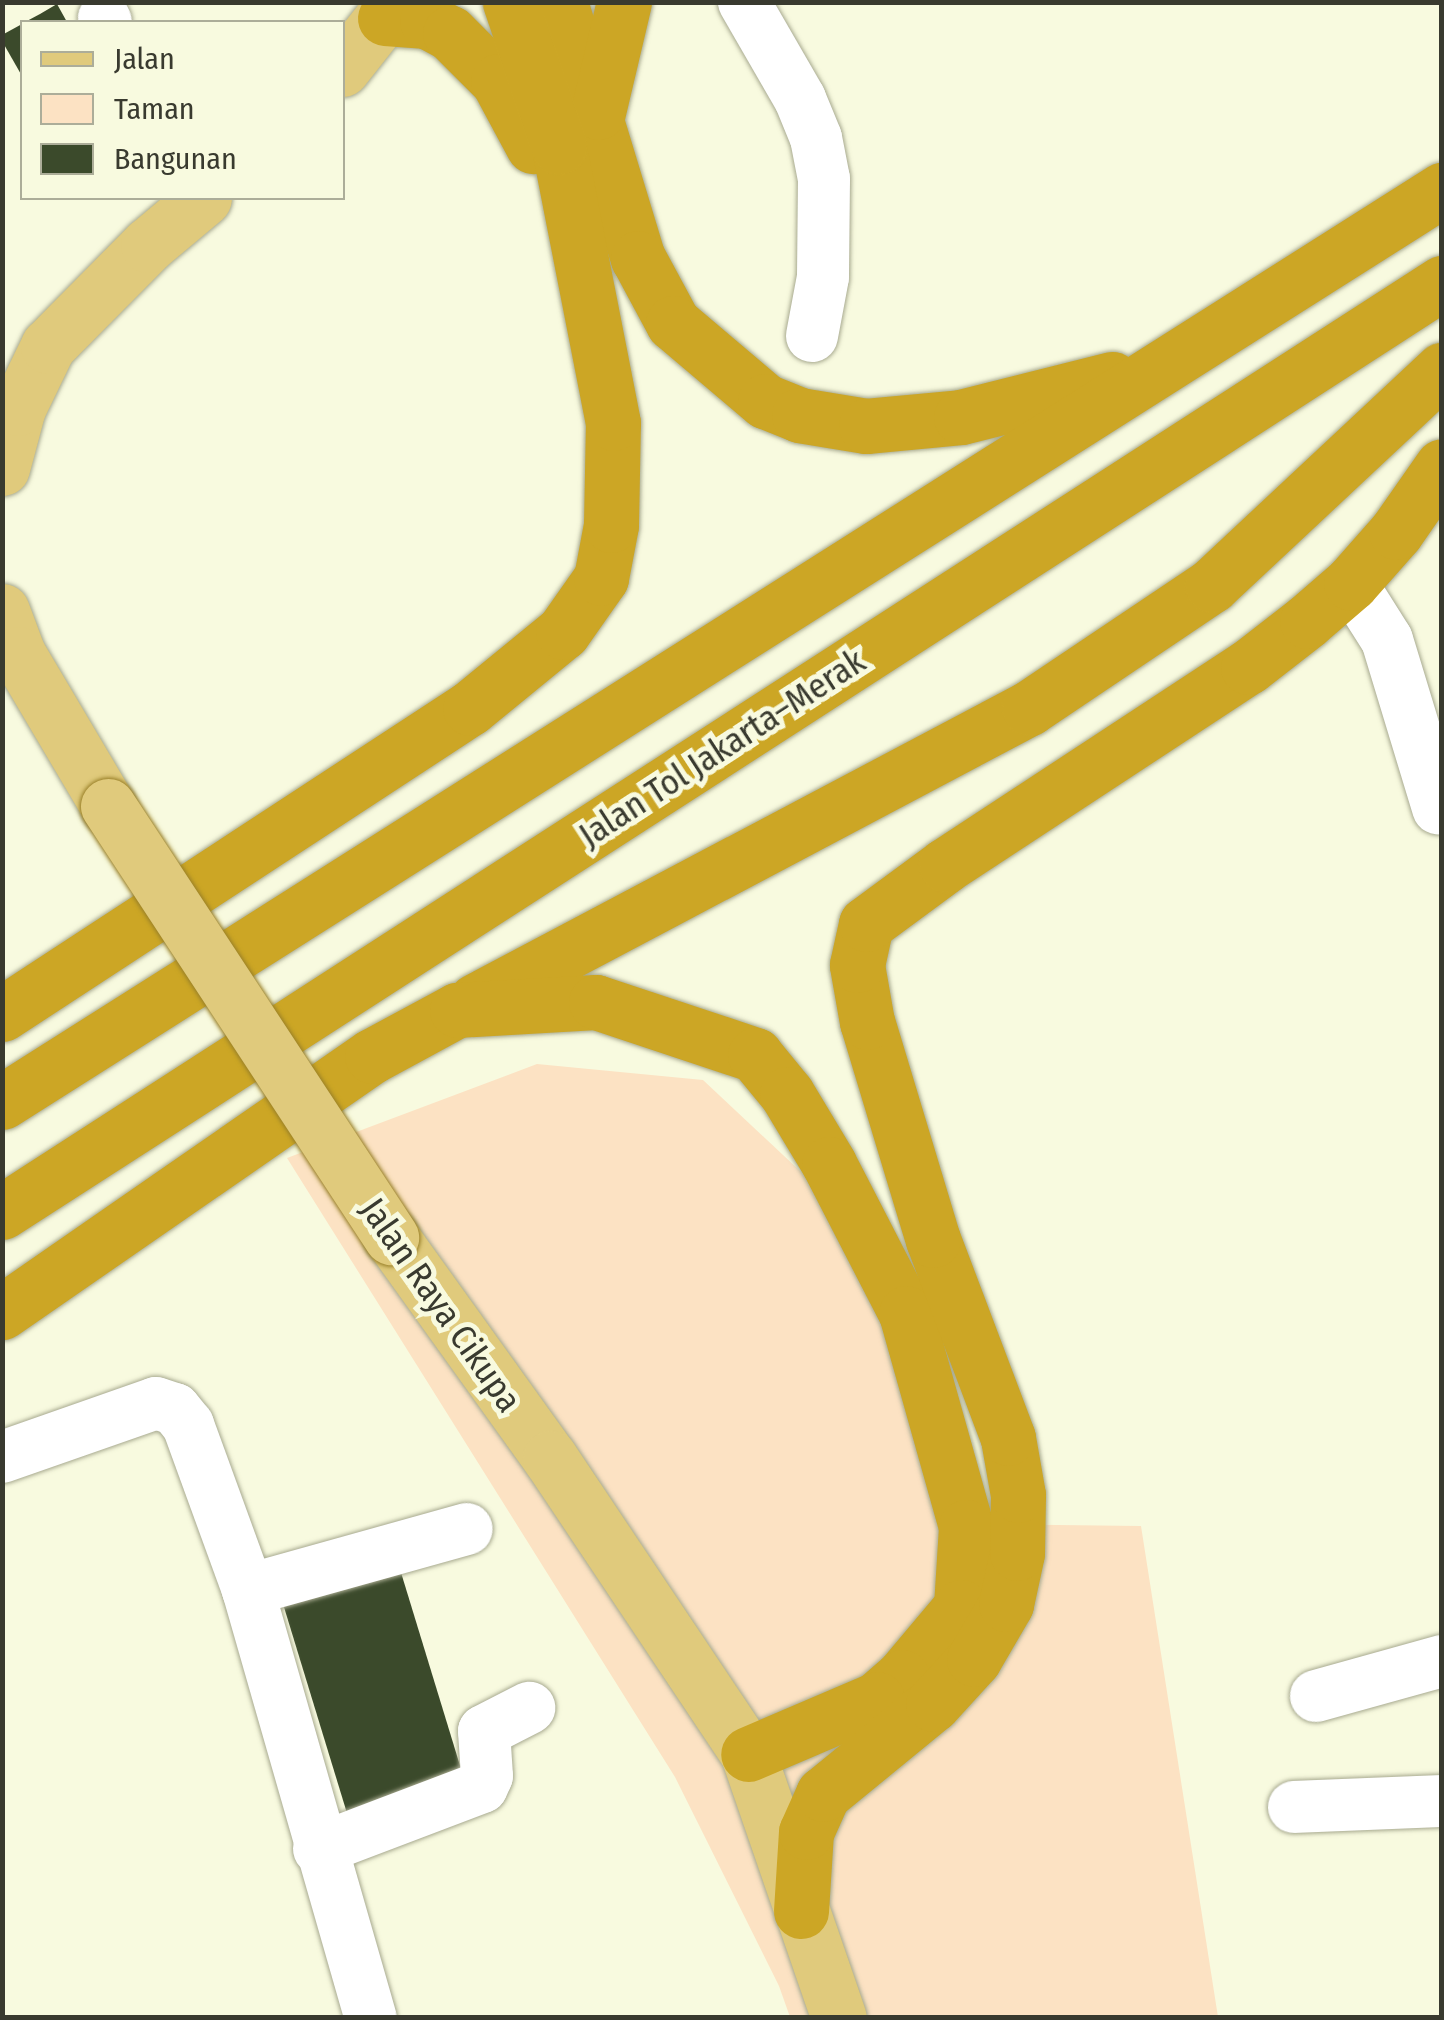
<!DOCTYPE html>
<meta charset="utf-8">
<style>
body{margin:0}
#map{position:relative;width:1444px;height:2020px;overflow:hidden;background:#f8fadf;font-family:"Fira Sans Condensed",sans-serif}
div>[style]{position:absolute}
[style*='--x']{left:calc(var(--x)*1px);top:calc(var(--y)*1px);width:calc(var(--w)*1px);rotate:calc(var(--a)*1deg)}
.green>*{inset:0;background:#fce2c3}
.building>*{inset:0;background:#3b4a2b;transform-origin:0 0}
.roads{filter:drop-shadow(0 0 2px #a8aa90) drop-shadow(0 0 2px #a8aa90)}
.minor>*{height:52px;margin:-26px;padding:0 26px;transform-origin:26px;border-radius:26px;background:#fff}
.major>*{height:55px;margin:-27.5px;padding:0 27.5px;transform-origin:27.5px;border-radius:27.5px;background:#e0ca7c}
.highway>*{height:55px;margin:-27.5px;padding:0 27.5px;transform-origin:27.5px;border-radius:27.5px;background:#cca625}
.bridges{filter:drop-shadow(0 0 2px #998028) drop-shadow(0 0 2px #998028)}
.major-bridge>*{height:55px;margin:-27.5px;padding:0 27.5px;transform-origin:27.5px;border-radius:27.5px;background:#e0ca7c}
span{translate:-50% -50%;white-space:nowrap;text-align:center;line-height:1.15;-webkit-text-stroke:10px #f8fadf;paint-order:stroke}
.street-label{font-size:35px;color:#393a2f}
.frame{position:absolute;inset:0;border:5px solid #393a2f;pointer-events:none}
.legend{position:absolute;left:20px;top:20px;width:325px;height:180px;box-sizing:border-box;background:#f8fadf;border:2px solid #acad99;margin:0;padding:12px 18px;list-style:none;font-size:30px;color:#393a2f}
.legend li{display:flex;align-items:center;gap:20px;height:50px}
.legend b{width:50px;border:2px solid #acad99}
</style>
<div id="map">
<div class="green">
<i style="clip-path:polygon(537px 1064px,703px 1080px,832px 1201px,976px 1524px,1141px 1526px,1218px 2017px,790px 2017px,779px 1986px,675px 1777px,287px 1158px)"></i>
</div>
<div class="building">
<i style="clip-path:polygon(57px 4px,67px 22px,25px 22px,40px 14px)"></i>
<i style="clip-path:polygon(22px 24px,22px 76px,2px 41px,2px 35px)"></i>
<i style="left:399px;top:1566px;width:228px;height:122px;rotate:73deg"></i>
</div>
<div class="roads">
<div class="minor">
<i style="--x:744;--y:2;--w:112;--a:60"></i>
<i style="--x:800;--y:99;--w:42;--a:67.7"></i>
<i style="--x:816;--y:138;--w:42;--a:79"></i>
<i style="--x:824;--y:179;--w:98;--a:90.6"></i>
<i style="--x:823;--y:277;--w:60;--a:100.6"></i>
<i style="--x:104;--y:18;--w:4;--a:63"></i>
<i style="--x:1351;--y:583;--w:67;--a:57.7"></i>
<i style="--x:1387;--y:640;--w:176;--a:73.1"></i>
<i style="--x:2;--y:1457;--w:163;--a:-19.3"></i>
<i style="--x:156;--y:1403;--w:20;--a:18"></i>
<i style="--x:175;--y:1409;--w:21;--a:51"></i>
<i style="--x:188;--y:1425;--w:176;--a:70"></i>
<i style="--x:248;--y:1590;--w:445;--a:74"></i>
<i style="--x:248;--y:1590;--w:227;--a:-15.6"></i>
<i style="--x:1316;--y:1696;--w:131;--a:-15.5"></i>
<i style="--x:1294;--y:1807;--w:148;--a:-2.3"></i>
<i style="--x:319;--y:1849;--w:174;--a:-20.8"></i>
<i style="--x:482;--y:1787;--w:12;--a:-66"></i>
<i style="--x:487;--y:1776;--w:45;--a:-93.8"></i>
<i style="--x:484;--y:1731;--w:51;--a:-27.1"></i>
</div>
<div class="major">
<i style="--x:342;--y:69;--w:85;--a:-51.7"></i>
<i style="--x:2;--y:468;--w:62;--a:-75.1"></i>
<i style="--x:18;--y:408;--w:69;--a:-64.2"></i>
<i style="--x:48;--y:346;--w:142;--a:-45.3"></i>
<i style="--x:148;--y:245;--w:73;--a:-40"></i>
<i style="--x:2;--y:611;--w:46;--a:69.6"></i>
<i style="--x:18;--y:654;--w:177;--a:59.4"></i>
<i style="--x:391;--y:1237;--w:272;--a:54.3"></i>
<i style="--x:550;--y:1458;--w:356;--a:56.2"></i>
<i style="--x:748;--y:1754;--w:279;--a:71"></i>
</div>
<div class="highway">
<i style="--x:560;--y:2;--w:268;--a:73.1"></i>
<i style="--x:638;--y:258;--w:74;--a:61.7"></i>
<i style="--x:673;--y:323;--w:121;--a:40.3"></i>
<i style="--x:765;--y:401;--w:37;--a:22"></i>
<i style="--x:799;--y:415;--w:68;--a:9.3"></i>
<i style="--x:866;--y:426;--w:95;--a:-5.4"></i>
<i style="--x:961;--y:417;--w:156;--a:-14.1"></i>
<i style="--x:385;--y:18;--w:42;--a:4.1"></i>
<i style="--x:427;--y:21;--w:26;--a:28"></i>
<i style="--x:450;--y:33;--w:68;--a:45"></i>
<i style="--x:498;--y:81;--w:74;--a:61.7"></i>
<i style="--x:598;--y:112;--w:113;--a:-76.7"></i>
<i style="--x:475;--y:1001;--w:627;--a:-27.87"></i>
<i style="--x:1029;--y:708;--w:220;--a:-33.9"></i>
<i style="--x:1212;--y:585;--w:315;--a:-43.1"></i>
<i style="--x:2;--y:1014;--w:559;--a:-33.18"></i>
<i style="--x:470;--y:708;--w:120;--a:-39.3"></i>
<i style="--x:563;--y:632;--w:66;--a:-54.9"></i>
<i style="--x:601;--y:578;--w:54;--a:-79.3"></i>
<i style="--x:611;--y:525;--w:102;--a:-88.9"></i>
<i style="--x:613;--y:423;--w:281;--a:-101.1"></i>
<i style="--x:559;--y:147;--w:153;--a:-108.7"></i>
<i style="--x:2;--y:1102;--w:1705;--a:-32.35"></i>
<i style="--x:2;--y:1212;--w:1714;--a:-32.83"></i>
<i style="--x:2;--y:1312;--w:450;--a:-34.7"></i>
<i style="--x:372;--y:1056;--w:97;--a:-28.4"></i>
<i style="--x:457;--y:1010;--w:139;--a:-3.3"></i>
<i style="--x:596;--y:1002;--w:168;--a:18.4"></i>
<i style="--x:755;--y:1055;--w:50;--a:50.6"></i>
<i style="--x:787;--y:1094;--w:82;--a:59"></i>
<i style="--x:829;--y:1164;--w:168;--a:62.7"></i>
<i style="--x:906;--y:1313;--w:222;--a:74.3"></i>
<i style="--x:966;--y:1527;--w:80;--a:93.6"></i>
<i style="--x:961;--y:1607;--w:92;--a:130.1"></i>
<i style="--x:902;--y:1677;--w:33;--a:139"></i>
<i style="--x:877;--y:1699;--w:140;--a:156.9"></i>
<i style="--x:801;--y:1911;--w:79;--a:-86.4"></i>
<i style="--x:806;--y:1832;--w:42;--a:-65.9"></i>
<i style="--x:823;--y:1794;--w:142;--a:-39.3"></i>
<i style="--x:933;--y:1704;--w:61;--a:-47.7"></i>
<i style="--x:974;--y:1659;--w:64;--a:-59.8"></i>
<i style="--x:1006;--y:1604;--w:52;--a:-77.8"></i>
<i style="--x:1017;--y:1553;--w:58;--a:-89"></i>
<i style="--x:1018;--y:1495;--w:58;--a:-100"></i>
<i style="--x:1008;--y:1438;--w:212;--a:-110.7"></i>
<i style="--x:933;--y:1240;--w:228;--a:-106.8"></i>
<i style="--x:867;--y:1022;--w:58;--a:-100"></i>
<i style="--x:857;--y:965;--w:42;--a:-77.6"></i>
<i style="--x:866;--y:924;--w:99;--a:-36.4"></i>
<i style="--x:946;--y:865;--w:361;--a:-33.3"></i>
<i style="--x:1248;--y:667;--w:75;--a:-37.9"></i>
<i style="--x:1307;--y:621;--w:58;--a:-40.8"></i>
<i style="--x:1351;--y:583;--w:68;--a:-48.6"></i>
<i style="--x:1396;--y:532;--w:80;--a:-55.1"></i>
</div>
</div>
<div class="bridges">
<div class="major-bridge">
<i style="--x:108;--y:806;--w:516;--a:56.71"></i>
</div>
</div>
<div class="street-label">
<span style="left:722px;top:748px;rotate:-33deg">Jalan Tol Jakarta–Merak</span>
<span style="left:441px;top:1305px;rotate:55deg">Jalan Raya Cikupa</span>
</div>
<div class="frame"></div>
<ul class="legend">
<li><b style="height:12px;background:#e0ca7c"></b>Jalan</li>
<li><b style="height:28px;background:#fce2c3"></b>Taman</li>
<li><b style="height:28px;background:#3b4a2b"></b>Bangunan</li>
</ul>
</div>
